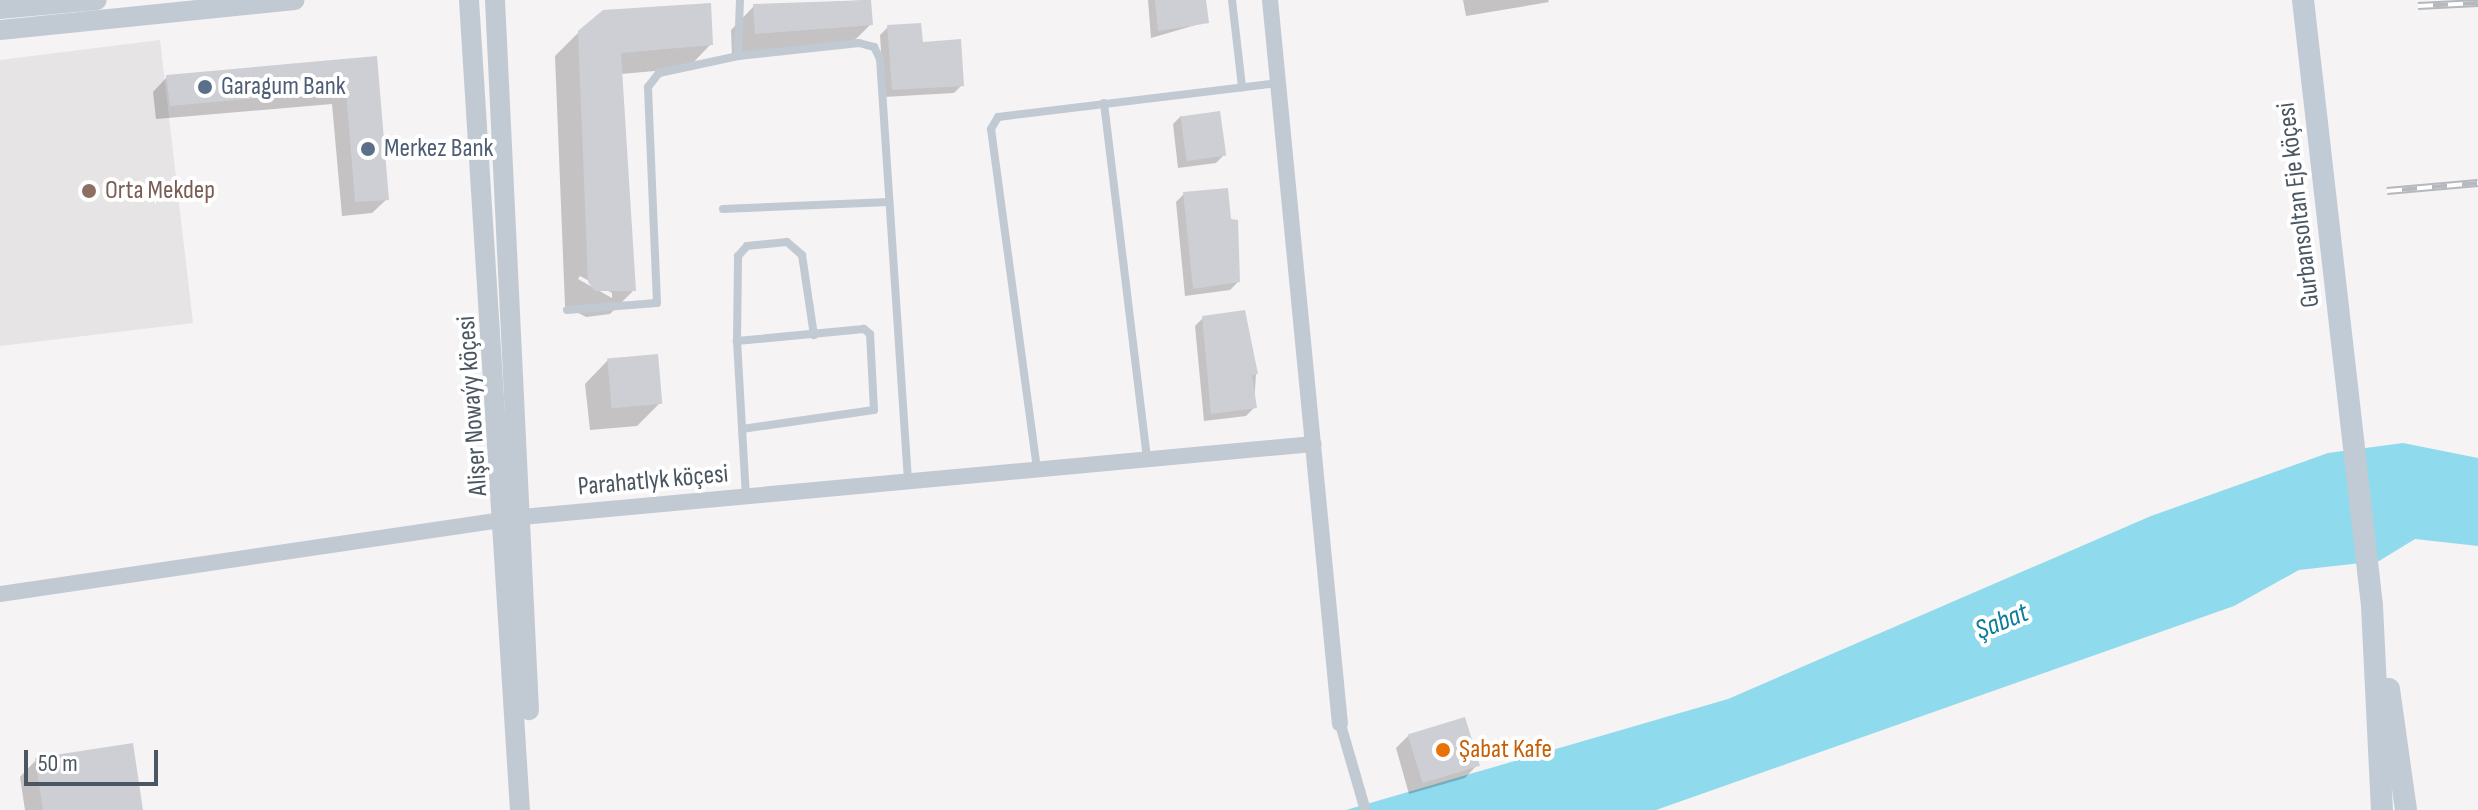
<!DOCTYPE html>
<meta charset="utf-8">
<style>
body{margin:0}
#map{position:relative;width:2478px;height:810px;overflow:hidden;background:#f5f3f3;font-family:"Sofia Sans Condensed",sans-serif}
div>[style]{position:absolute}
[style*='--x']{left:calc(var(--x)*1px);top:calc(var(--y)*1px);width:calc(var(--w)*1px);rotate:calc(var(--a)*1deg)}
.education>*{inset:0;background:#e6e4e5}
.water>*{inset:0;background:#90daee}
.shadow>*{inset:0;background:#0003}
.building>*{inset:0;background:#cdcfd5;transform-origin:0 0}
.service>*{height:8px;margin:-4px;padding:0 4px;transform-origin:4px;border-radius:4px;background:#c1cad2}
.pedestrian>*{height:11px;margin:-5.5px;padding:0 5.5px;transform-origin:5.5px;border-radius:5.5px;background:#c1cad2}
.minor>*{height:16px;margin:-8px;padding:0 8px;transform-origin:8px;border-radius:8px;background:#c1cad2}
.tertiary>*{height:20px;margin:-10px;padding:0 10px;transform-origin:10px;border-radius:10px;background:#c1cad2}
.secondary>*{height:22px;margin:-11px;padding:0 11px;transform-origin:11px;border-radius:11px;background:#c1cbd6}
.rail>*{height:8px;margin-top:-4px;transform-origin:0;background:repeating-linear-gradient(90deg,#fff 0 15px,#b5b8bd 0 30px);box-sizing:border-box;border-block:2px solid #b5b8bd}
.dots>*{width:22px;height:22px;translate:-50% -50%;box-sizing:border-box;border:4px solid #fff;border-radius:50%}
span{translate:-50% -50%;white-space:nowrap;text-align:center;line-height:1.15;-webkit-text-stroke:8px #fff;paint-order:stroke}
.service-label{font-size:26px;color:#4e5e75}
.left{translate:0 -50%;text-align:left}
.education-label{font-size:26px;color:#785e54}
.street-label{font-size:26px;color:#4a5661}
.food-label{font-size:26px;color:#c56008}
.water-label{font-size:28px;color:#0c7c9b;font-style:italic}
.scale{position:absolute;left:24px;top:750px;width:134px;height:36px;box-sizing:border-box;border:4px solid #4a5661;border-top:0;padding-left:10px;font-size:24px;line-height:28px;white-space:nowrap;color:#4a5661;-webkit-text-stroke:6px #fff;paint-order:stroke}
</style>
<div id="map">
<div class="education">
<i style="clip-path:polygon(160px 40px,193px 323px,0 346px,0 60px)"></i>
</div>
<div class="water">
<i style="clip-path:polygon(2403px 443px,2478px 458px,2478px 546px,2415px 539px,2379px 561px,2299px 570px,2234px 606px,1656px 810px,1346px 810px,1728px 699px,2151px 516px,2328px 453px)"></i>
</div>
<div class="shadow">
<i style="clip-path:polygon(869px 0,871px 24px,847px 48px,732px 56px,731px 30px,754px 6px)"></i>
<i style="clip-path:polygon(1148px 0,1204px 0,1206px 22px,1151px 38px)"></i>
<i style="clip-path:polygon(1463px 0,1548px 0,1549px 2px,1466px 16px)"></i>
<i style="clip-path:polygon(888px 27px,921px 44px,962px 85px,954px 93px,884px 97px,880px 35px)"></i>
<i style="clip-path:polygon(evenodd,579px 32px,711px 44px,688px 68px,621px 74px,634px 290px,610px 314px,586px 317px,565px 306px,555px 56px,579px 32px,580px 276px,612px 293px,612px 298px,578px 279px,580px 276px)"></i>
<i style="clip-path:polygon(375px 58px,387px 199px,372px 213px,342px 216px,332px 104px,156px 119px,153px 92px,167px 77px)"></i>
<i style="clip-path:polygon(1181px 116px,1224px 155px,1216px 163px,1178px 168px,1173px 124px)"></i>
<i style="clip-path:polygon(1184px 194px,1238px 282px,1230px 290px,1185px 296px,1176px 202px)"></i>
<i style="clip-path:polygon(1203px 318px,1256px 373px,1254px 408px,1246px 416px,1204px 421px,1195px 326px)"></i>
<i style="clip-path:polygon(608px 360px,660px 403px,637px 426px,590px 430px,585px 384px)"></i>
<i style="clip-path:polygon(1408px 736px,1477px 765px,1465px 778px,1409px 794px,1396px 748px)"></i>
<i style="clip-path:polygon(36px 760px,141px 810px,25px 810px,20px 777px)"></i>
</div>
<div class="building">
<i style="clip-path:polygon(871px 0,873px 25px,755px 34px,753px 4px)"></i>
<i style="clip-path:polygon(1155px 0,1206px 0,1209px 23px,1158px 31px)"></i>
<i style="clip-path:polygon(711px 3px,713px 45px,621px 53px,636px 291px,595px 291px,588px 282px,578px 31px,603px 10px)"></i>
<i style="clip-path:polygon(921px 23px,923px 42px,961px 39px,964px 86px,892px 90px,887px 25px)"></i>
<i style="clip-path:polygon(377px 56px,389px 200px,355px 202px,346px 90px,170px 106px,166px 75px)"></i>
<i style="left:1220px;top:111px;width:45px;height:40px;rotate:82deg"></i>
<i style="clip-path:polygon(1228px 188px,1231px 219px,1238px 220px,1240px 282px,1193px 289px,1183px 192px)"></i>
<i style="clip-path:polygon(1245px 310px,1258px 374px,1252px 375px,1257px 408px,1211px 414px,1202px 316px)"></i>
<i style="left:658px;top:354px;width:50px;height:51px;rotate:85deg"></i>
<i style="left:1465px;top:717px;width:51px;height:60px;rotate:73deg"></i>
<i style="clip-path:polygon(133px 743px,143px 810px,43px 810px,35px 758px)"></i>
</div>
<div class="service">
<i style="--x:1232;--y:0;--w:88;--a:83.4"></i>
<i style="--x:738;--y:56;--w:122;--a:-6.1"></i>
<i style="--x:859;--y:43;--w:16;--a:15"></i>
<i style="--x:874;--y:47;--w:13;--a:63"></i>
<i style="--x:880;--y:59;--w:423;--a:86.2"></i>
<i style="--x:1104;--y:103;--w:359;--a:83.1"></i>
<i style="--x:723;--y:209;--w:166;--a:-2.4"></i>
<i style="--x:567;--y:310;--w:90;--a:-4.4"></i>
<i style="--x:657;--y:303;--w:216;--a:-92.4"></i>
<i style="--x:648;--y:87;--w:18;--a:-52"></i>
<i style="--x:659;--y:73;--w:81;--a:-12.1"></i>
<i style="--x:738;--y:56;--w:56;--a:-88"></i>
<i style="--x:737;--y:341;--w:85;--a:-89.3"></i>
<i style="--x:738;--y:256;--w:13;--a:-48"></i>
<i style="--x:747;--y:246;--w:40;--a:-5.7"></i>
<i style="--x:787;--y:242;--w:20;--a:41"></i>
<i style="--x:802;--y:255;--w:81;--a:81.5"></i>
<i style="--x:742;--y:429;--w:133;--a:-8.2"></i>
<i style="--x:874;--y:410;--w:76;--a:-93"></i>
<i style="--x:870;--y:334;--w:8;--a:-140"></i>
<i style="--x:864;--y:329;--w:128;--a:174.6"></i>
<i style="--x:737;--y:341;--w:88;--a:86.7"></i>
<i style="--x:742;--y:429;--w:67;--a:86.6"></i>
<i style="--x:1037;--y:469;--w:343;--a:-97.7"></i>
<i style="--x:991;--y:129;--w:14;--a:-60"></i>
<i style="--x:998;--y:117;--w:282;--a:-6.9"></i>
</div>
<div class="pedestrian">
<i style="--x:1340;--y:724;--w:90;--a:73.8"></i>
</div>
<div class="minor">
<i style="--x:1270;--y:0;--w:727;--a:84.48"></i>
<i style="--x:0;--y:594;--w:528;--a:-8.39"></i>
<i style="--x:522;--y:517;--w:795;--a:-5.27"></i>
</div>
<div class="tertiary">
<i style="--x:469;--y:0;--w:812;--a:86.4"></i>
<i style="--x:495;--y:0;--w:711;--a:87.26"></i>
<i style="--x:0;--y:9;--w:97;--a:-5.3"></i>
<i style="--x:0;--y:30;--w:296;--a:-5.8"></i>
</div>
<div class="secondary">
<i style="--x:2303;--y:0;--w:610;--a:83.5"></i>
<i style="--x:2372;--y:606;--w:204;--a:87.2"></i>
<i style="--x:2389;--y:689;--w:122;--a:82"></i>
</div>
<div class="rail">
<i style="--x:2418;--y:6;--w:60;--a:-2.9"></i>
<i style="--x:2387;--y:191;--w:91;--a:-5"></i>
</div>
<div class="dots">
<i style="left:205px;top:87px;background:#5c6f8a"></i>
<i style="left:368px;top:149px;background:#5c6f8a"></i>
<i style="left:89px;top:191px;background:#8d6e63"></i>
<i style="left:1443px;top:750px;background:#e8710a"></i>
</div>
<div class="service-label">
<span class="left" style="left:221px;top:87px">Garagum Bank</span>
<span class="left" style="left:384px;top:149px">Merkez Bank</span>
</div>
<div class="education-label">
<span class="left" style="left:105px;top:191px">Orta Mekdep</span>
</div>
<div class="street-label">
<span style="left:2299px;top:205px;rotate:-97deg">Gurbansoltan Eje köçesi</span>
<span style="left:473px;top:406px;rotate:-94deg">Alişer Nowaýy köçesi</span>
<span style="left:653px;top:481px;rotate:-5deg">Parahatlyk köçesi</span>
</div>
<div class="food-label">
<span class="left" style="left:1459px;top:750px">Şabat Kafe</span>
</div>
<div class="water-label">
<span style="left:2002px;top:622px;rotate:-22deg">Şabat</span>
</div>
<div class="scale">50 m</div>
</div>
